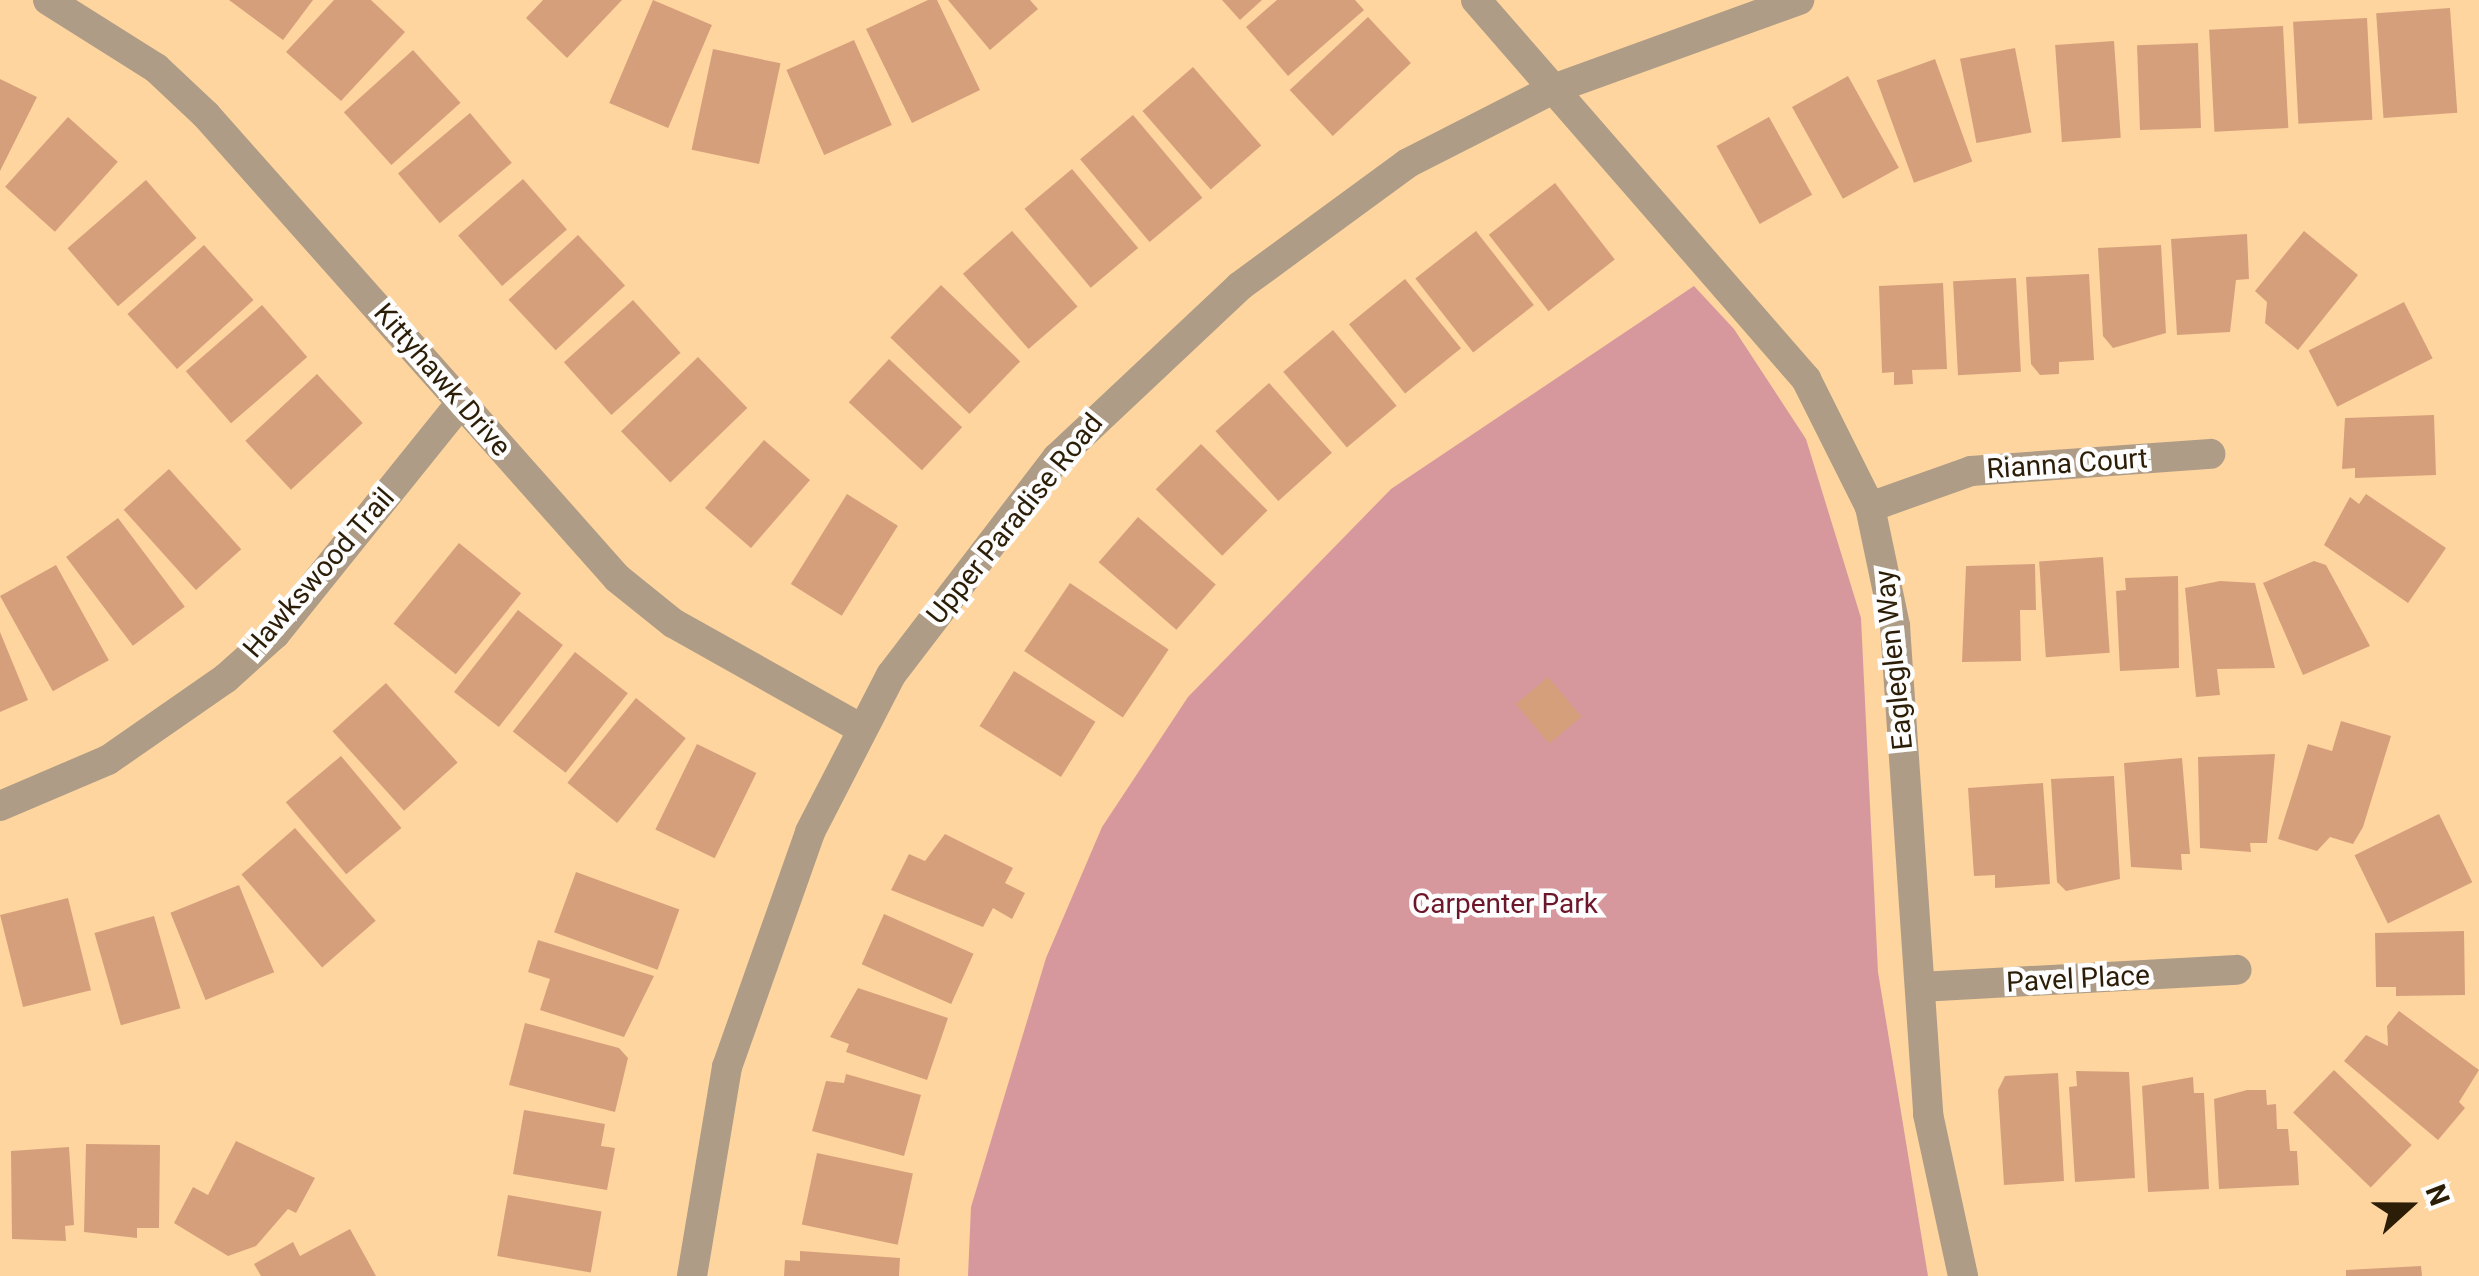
<!DOCTYPE html>
<style>
body{margin:0}
#map{position:relative;width:2479px;height:1276px;overflow:hidden;background:#fed59f;font-family:Roboto,sans-serif}
div>[style]{position:absolute}
[style*='--x']{left:calc(var(--x)*1px);top:calc(var(--y)*1px);width:calc(var(--w)*1px);rotate:calc(var(--a)*1deg)}
.green>*{inset:0;background:#d6989d}
.building>*{inset:0;background:#d69f7b;transform-origin:0 0}
.minor>*{height:30px;margin:-15px;padding:0 15px;transform-origin:15px;border-radius:15px;background:#ae9c86}
span{translate:-50% -50%;white-space:nowrap;text-align:center;line-height:1.15;-webkit-text-stroke:9px #fdfdfd;paint-order:stroke}
.street-label{font-size:28px;color:#2c1d07}
.park-label{font-size:28px;color:#6d1629}
.north{position:absolute;left:2359px;top:1156px;width:100px;height:100px;-webkit-text-stroke:8px #fdfdfd;paint-order:stroke;rotate:69deg;font-size:28px;font-weight:700;line-height:40px;text-align:center;color:#2c1d07}
.north::after{content:'';display:block;margin:auto;width:35px;height:45px;background:#2c1d07;clip-path:polygon(50% 0,100% 100%,50% 72%,0 100%)}
</style>
<div id="map">
<div class="green">
<i style="clip-path:polygon(1694px 286px,1734px 329px,1806px 439px,1861px 618px,1878px 972px,1928px 1276px,968px 1276px,971px 1207px,1046px 958px,1102px 827px,1188px 697px,1391px 489px)"></i>
</div>
<div class="building">
<i style="clip-path:polygon(229px 0,313px 0,283px 40px)"></i>
<i style="clip-path:polygon(334px 0,371px 0,405px 32px,341px 101px,286px 52px)"></i>
<i style="clip-path:polygon(543px 0,622px 0,567px 58px,526px 18px)"></i>
<i style="left:653px;top:0;width:64px;height:112px;rotate:23deg"></i>
<i style="clip-path:polygon(928px 0,937px 0,980px 90px,912px 123px,866px 29px)"></i>
<i style="clip-path:polygon(948px 0,1030px 0,1038px 9px,990px 50px)"></i>
<i style="clip-path:polygon(1222px 0,1262px 0,1240px 20px)"></i>
<i style="clip-path:polygon(1277px 0,1355px 0,1364px 10px,1288px 76px,1246px 27px)"></i>
<i style="left:2450px;top:8px;width:105px;height:74px;rotate:86deg"></i>
<i style="left:1368px;top:17px;width:63px;height:107px;rotate:47deg"></i>
<i style="left:2367px;top:18px;width:102px;height:74px;rotate:87deg"></i>
<i style="left:2283px;top:26px;width:102px;height:74px;rotate:87deg"></i>
<i style="left:854px;top:40px;width:93px;height:74px;rotate:66deg"></i>
<i style="left:2114px;top:41px;width:97px;height:59px;rotate:86deg"></i>
<i style="left:2198px;top:43px;width:85px;height:61px;rotate:88deg"></i>
<i style="left:2015px;top:48px;width:86px;height:56px;rotate:79deg"></i>
<i style="left:713px;top:49px;width:69px;height:103px;rotate:12deg"></i>
<i style="left:413px;top:50px;width:71px;height:93px;rotate:48deg"></i>
<i style="left:1935px;top:59px;width:109px;height:62px;rotate:70deg"></i>
<i style="left:1193px;top:67px;width:104px;height:67px;rotate:49deg"></i>
<i style="left:1848px;top:76px;width:105px;height:64px;rotate:61deg"></i>
<i style="clip-path:polygon(0 79px,37px 97px,0 171px)"></i>
<i style="left:470px;top:113px;width:65px;height:94px;rotate:50deg"></i>
<i style="left:1133px;top:115px;width:108px;height:69px;rotate:50deg"></i>
<i style="left:68px;top:117px;width:67px;height:94px;rotate:42deg"></i>
<i style="left:1769px;top:117px;width:89px;height:60px;rotate:61deg"></i>
<i style="left:1072px;top:169px;width:103px;height:62px;rotate:50deg"></i>
<i style="left:523px;top:179px;width:67px;height:86px;rotate:49deg"></i>
<i style="left:146px;top:180px;width:77px;height:104px;rotate:49deg"></i>
<i style="left:1555px;top:183px;width:97px;height:84px;rotate:52deg"></i>
<i style="left:1012px;top:231px;width:100px;height:65px;rotate:49deg"></i>
<i style="left:1476px;top:231px;width:94px;height:77px;rotate:52deg"></i>
<i style="clip-path:polygon(2304px 231px,2358px 275px,2298px 350px,2265px 323px,2267px 302px,2255px 291px)"></i>
<i style="clip-path:polygon(2247px 234px,2249px 279px,2236px 280px,2230px 332px,2177px 335px,2171px 239px)"></i>
<i style="left:578px;top:235px;width:69px;height:95px;rotate:47deg"></i>
<i style="left:204px;top:245px;width:74px;height:103px;rotate:48deg"></i>
<i style="clip-path:polygon(2161px 245px,2166px 333px,2113px 348px,2103px 336px,2098px 248px)"></i>
<i style="clip-path:polygon(2089px 274px,2094px 360px,2059px 362px,2059px 374px,2040px 375px,2031px 364px,2026px 277px)"></i>
<i style="left:2016px;top:278px;width:94px;height:63px;rotate:87deg"></i>
<i style="left:1405px;top:279px;width:89px;height:72px;rotate:51deg"></i>
<i style="clip-path:polygon(1943px 283px,1947px 369px,1912px 370px,1913px 384px,1894px 385px,1894px 372px,1882px 373px,1879px 286px)"></i>
<i style="left:941px;top:285px;width:110px;height:73px;rotate:44deg"></i>
<i style="left:633px;top:300px;width:71px;height:93px;rotate:48deg"></i>
<i style="left:2404px;top:302px;width:63px;height:107px;rotate:63deg"></i>
<i style="left:262px;top:305px;width:69px;height:101px;rotate:49deg"></i>
<i style="left:1333px;top:330px;width:99px;height:65px;rotate:50deg"></i>
<i style="left:698px;top:357px;width:71px;height:107px;rotate:46deg"></i>
<i style="left:889px;top:359px;width:100px;height:59px;rotate:43deg"></i>
<i style="left:317px;top:374px;width:67px;height:98px;rotate:47deg"></i>
<i style="left:1269px;top:383px;width:94px;height:72px;rotate:48deg"></i>
<i style="clip-path:polygon(2434px 415px,2436px 475px,2355px 478px,2355px 468px,2342px 469px,2345px 418px)"></i>
<i style="left:764px;top:440px;width:61px;height:90px;rotate:41deg"></i>
<i style="left:1201px;top:444px;width:94px;height:64px;rotate:45deg"></i>
<i style="left:169px;top:469px;width:108px;height:61px;rotate:48deg"></i>
<i style="left:847px;top:494px;width:60px;height:106px;rotate:32deg"></i>
<i style="clip-path:polygon(2366px 494px,2446px 548px,2408px 603px,2324px 545px,2350px 497px,2359px 504px)"></i>
<i style="left:1138px;top:517px;width:103px;height:60px;rotate:41deg"></i>
<i style="left:118px;top:518px;width:111px;height:65px;rotate:53deg"></i>
<i style="left:459px;top:543px;width:80px;height:104px;rotate:39deg"></i>
<i style="left:2103px;top:557px;width:96px;height:64px;rotate:86deg"></i>
<i style="clip-path:polygon(2314px 561px,2326px 565px,2370px 646px,2303px 675px,2263px 583px)"></i>
<i style="clip-path:polygon(2035px 564px,2036px 610px,2020px 610px,2021px 661px,1962px 662px,1966px 566px)"></i>
<i style="left:56px;top:565px;width:109px;height:64px;rotate:61deg"></i>
<i style="clip-path:polygon(2178px 576px,2179px 668px,2120px 671px,2116px 591px,2126px 590px,2125px 578px)"></i>
<i style="clip-path:polygon(2220px 581px,2255px 583px,2275px 668px,2217px 669px,2220px 695px,2196px 697px,2185px 588px)"></i>
<i style="left:1070px;top:583px;width:119px;height:82px;rotate:34deg"></i>
<i style="left:518px;top:610px;width:57px;height:104px;rotate:38deg"></i>
<i style="clip-path:polygon(0 632px,28px 700px,0 712px)"></i>
<i style="left:575px;top:652px;width:67px;height:101px;rotate:38deg"></i>
<i style="left:1014px;top:671px;width:96px;height:65px;rotate:32deg"></i>
<i style="left:1548px;top:677px;width:52px;height:42px;rotate:50deg"></i>
<i style="left:386px;top:683px;width:107px;height:72px;rotate:48deg"></i>
<i style="left:636px;top:698px;width:64px;height:109px;rotate:39deg"></i>
<i style="clip-path:polygon(2341px 721px,2391px 736px,2363px 827px,2353px 844px,2330px 837px,2317px 851px,2278px 839px,2308px 744px,2332px 751px)"></i>
<i style="left:697px;top:744px;width:66px;height:95px;rotate:26deg"></i>
<i style="clip-path:polygon(2275px 754px,2267px 843px,2250px 843px,2251px 852px,2200px 848px,2198px 757px)"></i>
<i style="left:341px;top:756px;width:94px;height:72px;rotate:50deg"></i>
<i style="clip-path:polygon(2182px 758px,2190px 854px,2181px 854px,2182px 870px,2131px 867px,2124px 763px)"></i>
<i style="clip-path:polygon(2114px 776px,2120px 879px,2066px 891px,2057px 882px,2051px 779px)"></i>
<i style="clip-path:polygon(2043px 783px,2050px 884px,1995px 888px,1995px 875px,1974px 876px,1968px 788px)"></i>
<i style="left:2439px;top:814px;width:76px;height:94px;rotate:64deg"></i>
<i style="left:295px;top:828px;width:123px;height:71px;rotate:49deg"></i>
<i style="clip-path:polygon(945px 834px,1013px 868px,1005px 883px,1025px 893px,1012px 919px,993px 908px,983px 927px,891px 890px,909px 854px,925px 861px)"></i>
<i style="left:576px;top:872px;width:110px;height:64px;rotate:20deg"></i>
<i style="left:239px;top:885px;width:94px;height:74px;rotate:68deg"></i>
<i style="left:68px;top:898px;width:95px;height:70px;rotate:76deg"></i>
<i style="left:884px;top:914px;width:98px;height:55px;rotate:24deg"></i>
<i style="left:154px;top:916px;width:96px;height:62px;rotate:74deg"></i>
<i style="clip-path:polygon(2464px 931px,2465px 995px,2396px 996px,2396px 987px,2376px 987px,2375px 933px)"></i>
<i style="clip-path:polygon(538px 940px,654px 976px,624px 1037px,540px 1010px,550px 979px,528px 972px)"></i>
<i style="clip-path:polygon(858px 988px,948px 1018px,927px 1080px,846px 1052px,849px 1044px,830px 1037px)"></i>
<i style="clip-path:polygon(2399px 1011px,2479px 1070px,2459px 1102px,2465px 1108px,2438px 1140px,2344px 1061px,2366px 1035px,2388px 1046px,2387px 1026px)"></i>
<i style="clip-path:polygon(525px 1023px,619px 1048px,628px 1058px,615px 1112px,509px 1085px)"></i>
<i style="left:2334px;top:1070px;width:108px;height:59px;rotate:44deg"></i>
<i style="clip-path:polygon(2076px 1071px,2129px 1072px,2135px 1178px,2075px 1182px,2069px 1087px,2077px 1086px)"></i>
<i style="clip-path:polygon(2058px 1073px,2064px 1181px,2004px 1185px,1998px 1090px,2005px 1076px)"></i>
<i style="clip-path:polygon(846px 1074px,921px 1095px,904px 1156px,812px 1131px,826px 1081px,844px 1083px)"></i>
<i style="clip-path:polygon(2193px 1077px,2194px 1093px,2204px 1093px,2209px 1189px,2148px 1192px,2142px 1086px)"></i>
<i style="clip-path:polygon(2247px 1090px,2266px 1090px,2267px 1105px,2276px 1104px,2277px 1129px,2288px 1129px,2290px 1151px,2297px 1151px,2299px 1185px,2219px 1189px,2214px 1099px)"></i>
<i style="clip-path:polygon(524px 1110px,605px 1124px,601px 1146px,615px 1148px,607px 1190px,513px 1174px)"></i>
<i style="clip-path:polygon(236px 1141px,315px 1178px,296px 1213px,288px 1209px,256px 1246px,228px 1256px,174px 1223px,193px 1187px,208px 1195px)"></i>
<i style="clip-path:polygon(86px 1144px,160px 1145px,159px 1228px,137px 1228px,137px 1238px,84px 1232px)"></i>
<i style="clip-path:polygon(69px 1147px,74px 1225px,65px 1226px,66px 1241px,12px 1239px,11px 1151px)"></i>
<i style="left:817px;top:1153px;width:98px;height:73px;rotate:12deg"></i>
<i style="left:508px;top:1195px;width:95px;height:62px;rotate:10deg"></i>
<i style="clip-path:polygon(350px 1229px,376px 1276px,261px 1276px,254px 1264px,293px 1242px,300px 1256px)"></i>
<i style="clip-path:polygon(800px 1251px,900px 1258px,899px 1276px,784px 1276px,785px 1260px,800px 1261px)"></i>
<i style="clip-path:polygon(2421px 1266px,2422px 1276px,2346px 1276px,2346px 1270px)"></i>
</div>
<div class="minor">
<i style="--x:48;--y:0;--w:128;--a:32.2"></i>
<i style="--x:156;--y:68;--w:69;--a:43.2"></i>
<i style="--x:206;--y:115;--w:619;--a:48.4"></i>
<i style="--x:617;--y:578;--w:72;--a:38.8"></i>
<i style="--x:673;--y:623;--w:214;--a:29.3"></i>
<i style="--x:1476;--y:0;--w:503;--a:48.95"></i>
<i style="--x:1806;--y:379;--w:143;--a:63.4"></i>
<i style="--x:1870;--y:507;--w:122;--a:78.1"></i>
<i style="--x:1895;--y:626;--w:489;--a:86.1"></i>
<i style="--x:1928;--y:1114;--w:166;--a:77.8"></i>
<i style="--x:1870;--y:507;--w:107;--a:-19.6"></i>
<i style="--x:1971;--y:471;--w:240;--a:-4.1"></i>
<i style="--x:0;--y:806;--w:117;--a:-23.1"></i>
<i style="--x:108;--y:760;--w:144;--a:-34.8"></i>
<i style="--x:226;--y:678;--w:66;--a:-41.9"></i>
<i style="--x:275;--y:634;--w:297;--a:-51.2"></i>
<i style="--x:1920;--y:987;--w:317;--a:-3.1"></i>
<i style="--x:692;--y:1276;--w:212;--a:-80.5"></i>
<i style="--x:727;--y:1067;--w:249;--a:-70.5"></i>
<i style="--x:810;--y:832;--w:177;--a:-62.7"></i>
<i style="--x:891;--y:675;--w:273;--a:-52.6"></i>
<i style="--x:1057;--y:458;--w:251;--a:-43.2"></i>
<i style="--x:1240;--y:286;--w:208;--a:-36.2"></i>
<i style="--x:1408;--y:163;--w:163;--a:-27"></i>
<i style="--x:1553;--y:89;--w:262;--a:-19.9"></i>
</div>
<div class="street-label">
<span style="left:442px;top:380px;rotate:49deg">Kittyhawk Drive</span>
<span style="left:2067px;top:464px;rotate:-4deg">Rianna Court</span>
<span style="left:1015px;top:519px;rotate:-51deg">Upper Paradise Road</span>
<span style="left:319px;top:573px;rotate:-49deg">Hawkswood Trail</span>
<span style="left:1894px;top:660px;rotate:-96deg">Eagleglen Way</span>
<span style="left:2078px;top:979px;rotate:-3deg">Pavel Place</span>
</div>
<div class="park-label">
<span style="left:1505px;top:904px">Carpenter Park</span>
</div>
<div class="north">N</div>
</div>
